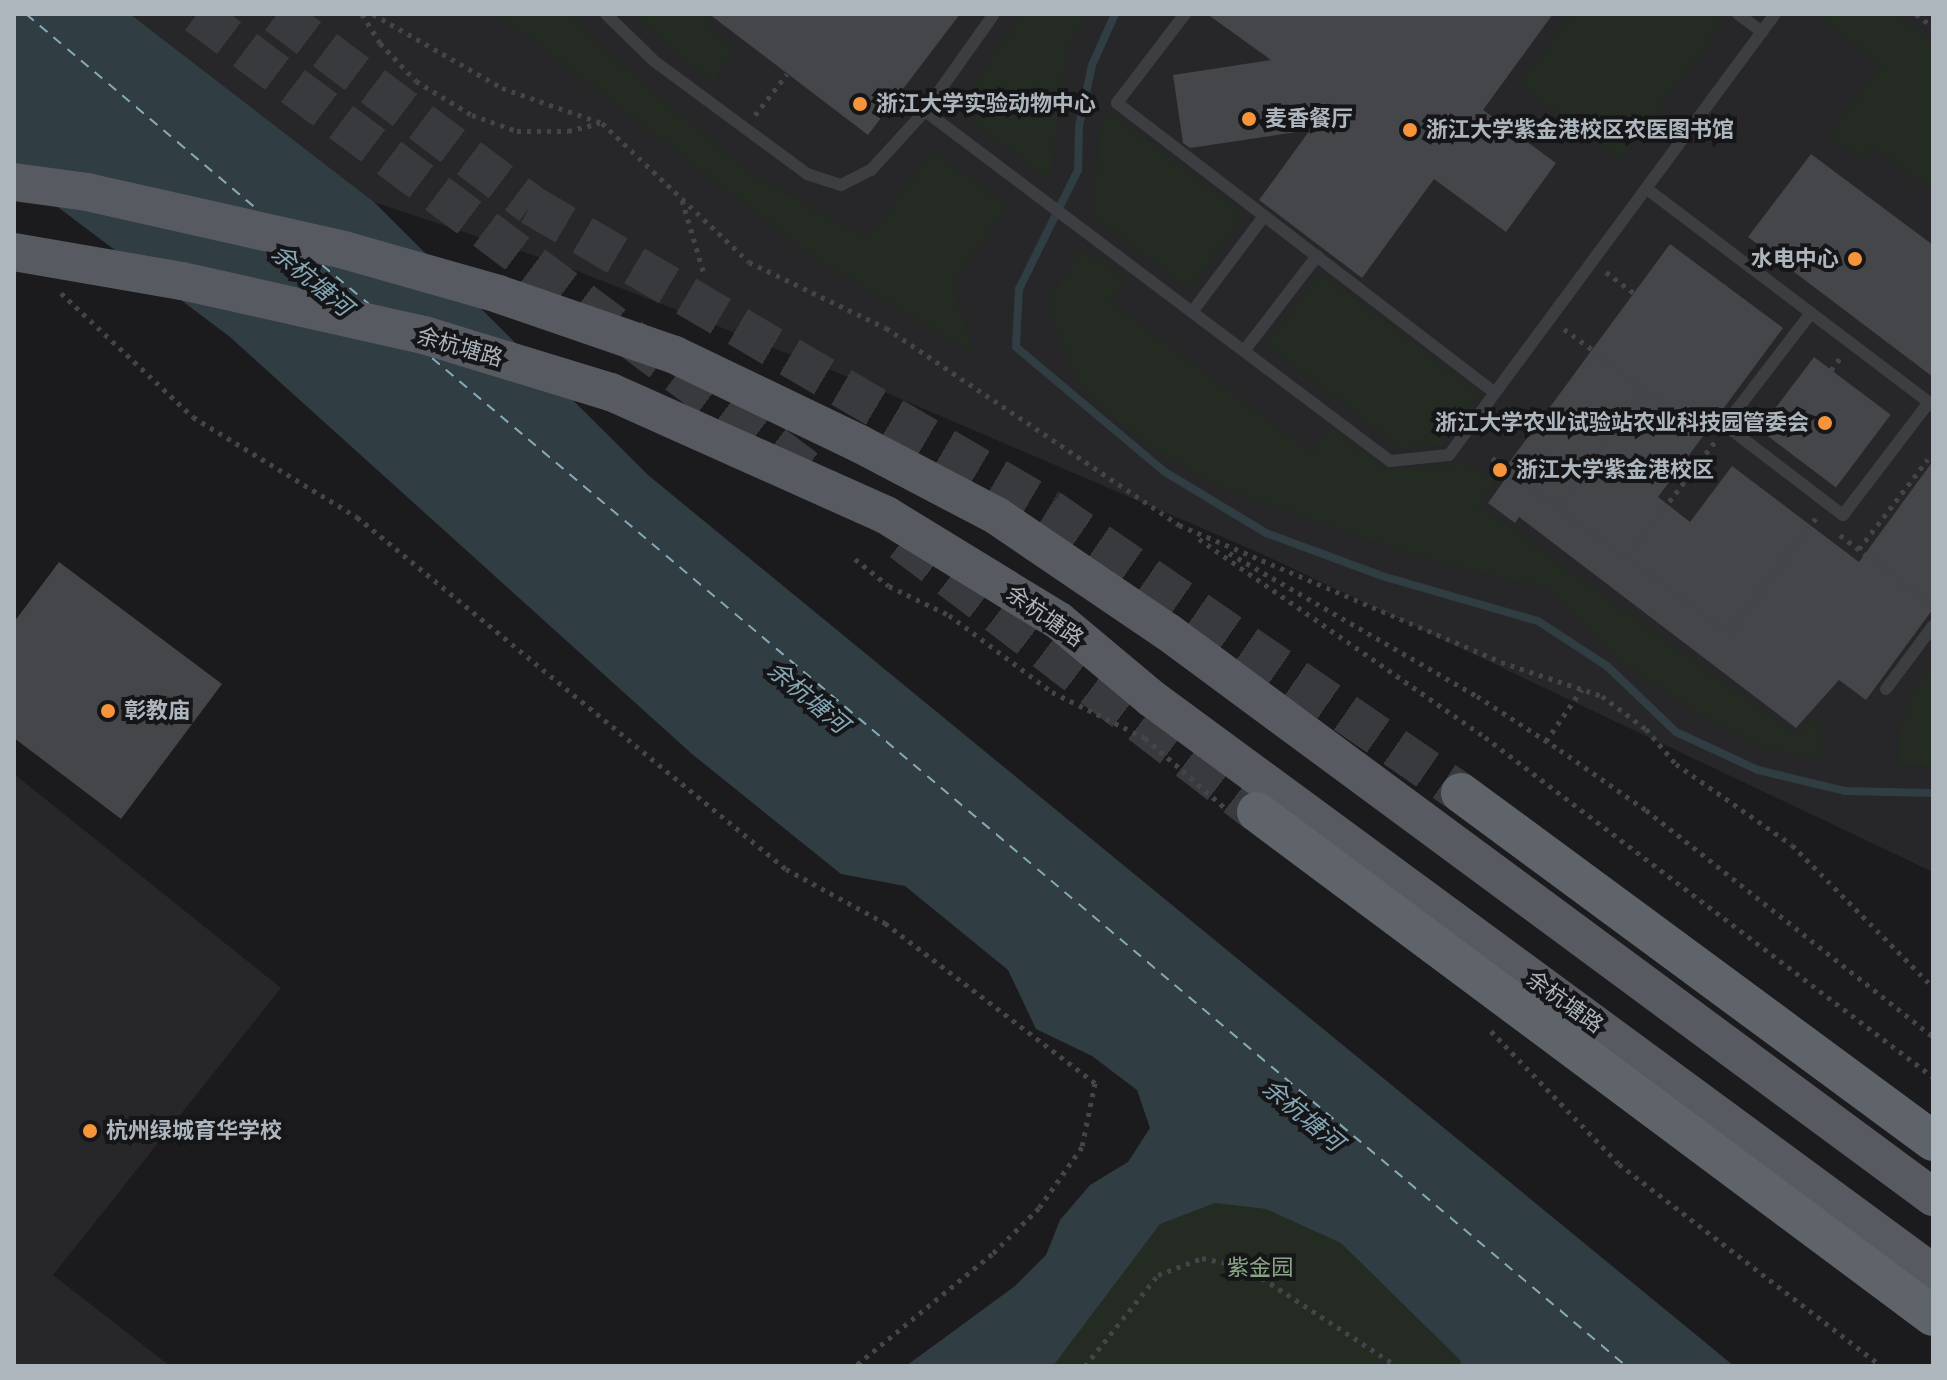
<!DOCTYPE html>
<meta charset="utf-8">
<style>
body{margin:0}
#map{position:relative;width:1947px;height:1380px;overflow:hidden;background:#1b1b1d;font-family:Figtree,"Noto Sans SC",sans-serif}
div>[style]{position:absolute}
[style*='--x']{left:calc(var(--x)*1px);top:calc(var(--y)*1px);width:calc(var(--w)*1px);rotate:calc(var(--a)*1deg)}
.built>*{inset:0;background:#27272a}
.green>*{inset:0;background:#232b22}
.water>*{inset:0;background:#303d42}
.stream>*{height:8px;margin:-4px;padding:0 4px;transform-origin:4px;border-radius:4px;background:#303d42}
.ferry>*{height:2px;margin-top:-1px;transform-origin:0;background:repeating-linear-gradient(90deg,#85a9b7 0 10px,transparent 0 18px)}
.building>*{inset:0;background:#45464a;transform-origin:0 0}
.trunk-tunnel>*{height:40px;margin-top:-20px;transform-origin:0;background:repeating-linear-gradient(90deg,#383a3d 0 40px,transparent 0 60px)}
.path>*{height:5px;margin-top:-2.5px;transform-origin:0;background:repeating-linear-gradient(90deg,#424549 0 4px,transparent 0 10px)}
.service>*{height:12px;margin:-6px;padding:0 6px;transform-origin:6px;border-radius:6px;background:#3c3e42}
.primary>*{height:38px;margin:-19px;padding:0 19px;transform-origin:19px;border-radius:19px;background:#575b61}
.trunk>*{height:40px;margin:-20px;padding:0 20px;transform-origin:20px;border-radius:20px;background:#5f646a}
.primary-bridge>*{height:38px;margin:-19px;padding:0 19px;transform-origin:19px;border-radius:19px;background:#575b61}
.dots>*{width:22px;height:22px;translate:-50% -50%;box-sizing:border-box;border:4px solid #161618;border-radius:50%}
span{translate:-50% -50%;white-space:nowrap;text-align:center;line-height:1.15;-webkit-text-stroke:8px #161618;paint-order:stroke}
.poi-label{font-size:22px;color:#adb5bd;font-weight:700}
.left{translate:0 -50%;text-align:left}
.right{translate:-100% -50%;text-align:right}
.street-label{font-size:22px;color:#adb5bd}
.park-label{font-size:22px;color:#89a784}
.water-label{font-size:24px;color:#85a9b7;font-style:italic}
.frame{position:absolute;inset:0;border:16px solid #adb5bd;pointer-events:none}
</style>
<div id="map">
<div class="built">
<i style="clip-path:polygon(130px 14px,1933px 14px,1933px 872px,1262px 554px,871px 386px,559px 264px,374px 202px)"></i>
<i style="clip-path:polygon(14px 774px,281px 988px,53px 1275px,170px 1366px,14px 1366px)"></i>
</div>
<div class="green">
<i style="clip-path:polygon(498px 14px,572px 14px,596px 43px,751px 173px,867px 238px,933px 150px,1008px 207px,952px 283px,975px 355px,814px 258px)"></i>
<i style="clip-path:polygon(632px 14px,712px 14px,705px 25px,734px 49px,712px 84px)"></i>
<i style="clip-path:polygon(1022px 14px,1082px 14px,1083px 23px,1067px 48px,1050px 181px,971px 121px,971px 87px)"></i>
<i style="clip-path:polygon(1571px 14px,1714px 14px,1724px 21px,1621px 160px,1519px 85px)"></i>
<i style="clip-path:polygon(1814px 14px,1897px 14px,1933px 41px,1933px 192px,1873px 148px,1863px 161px,1828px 136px,1881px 64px)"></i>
<i style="clip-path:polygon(1110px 111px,1245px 215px,1190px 290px,1092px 216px,1101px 126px)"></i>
<i style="clip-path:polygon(1084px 248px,1126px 281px,1111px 302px,1311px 452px,1331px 428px,1386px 469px,1457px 464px,1463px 459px,1495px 480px,1479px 505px,1797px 735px,1812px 718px,1822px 725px,1823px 757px,1767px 750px,1710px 721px,1626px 666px,1549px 588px,1428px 560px,1221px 488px,1148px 446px,1105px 413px,1079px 383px,1061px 343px,1048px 300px)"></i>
<i style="clip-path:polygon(1321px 272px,1481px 394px,1440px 445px,1402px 449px,1265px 345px)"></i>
<i style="clip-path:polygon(1933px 663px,1933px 766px,1898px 765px,1900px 730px,1914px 690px)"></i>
<i style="clip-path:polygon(1278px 1155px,1526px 1366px,984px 1366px,1160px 1203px)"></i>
</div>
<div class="water">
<i style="clip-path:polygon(14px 14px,130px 14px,374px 202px,648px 475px,1734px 1366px,1459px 1366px,1461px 1361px,1341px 1243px,1266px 1209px,1215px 1203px,1160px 1224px,1053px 1366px,906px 1366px,1015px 1286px,1046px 1255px,1060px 1220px,1090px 1185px,1128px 1162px,1150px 1128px,1137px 1090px,1092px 1056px,1036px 1029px,1008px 970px,905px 886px,841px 874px,692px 754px,230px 337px,14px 174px)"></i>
</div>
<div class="stream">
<i style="--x:1115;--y:14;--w:56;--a:114.3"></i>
<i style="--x:1092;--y:65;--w:62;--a:102"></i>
<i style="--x:1079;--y:126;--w:44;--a:91.3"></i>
<i style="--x:1078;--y:170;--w:133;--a:116.4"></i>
<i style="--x:1019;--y:289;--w:58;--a:93"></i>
<i style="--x:1016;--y:347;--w:194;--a:40"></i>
<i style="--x:1165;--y:472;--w:118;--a:31.1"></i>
<i style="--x:1266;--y:533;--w:124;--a:20.3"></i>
<i style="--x:1382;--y:576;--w:162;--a:16.1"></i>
<i style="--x:1538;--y:621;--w:82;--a:33.1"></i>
<i style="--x:1607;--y:666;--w:95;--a:43.7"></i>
<i style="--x:1676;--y:732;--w:90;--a:24.9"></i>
<i style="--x:1758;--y:770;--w:89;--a:13.6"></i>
<i style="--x:1845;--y:791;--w:88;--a:1.3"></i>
</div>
<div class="ferry">
<i style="--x:26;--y:14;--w:305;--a:40.2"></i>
<i style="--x:322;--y:265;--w:61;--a:39.7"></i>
<i style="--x:432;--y:358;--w:1563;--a:40.17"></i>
</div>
<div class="building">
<i style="clip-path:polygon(709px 14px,960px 14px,868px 135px)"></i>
<i style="clip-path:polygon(1207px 14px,1553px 14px,1483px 110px,1556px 163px,1506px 232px,1434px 179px,1362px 278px,1259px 200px,1310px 130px,1190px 148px,1183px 143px,1173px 75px,1271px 60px)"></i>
<i style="clip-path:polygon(1811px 154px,1933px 245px,1933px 377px,1748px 237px)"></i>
<i style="clip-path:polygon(1670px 244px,1783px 328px,1658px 497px,1690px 522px,1732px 466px,1859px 562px,1933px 461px,1933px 609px,1866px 700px,1839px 680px,1796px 728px,1519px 517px,1515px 523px,1488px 503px,1513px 468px,1508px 464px)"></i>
<i style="left:1814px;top:357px;width:96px;height:91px;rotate:37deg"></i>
<i style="clip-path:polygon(59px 562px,222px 684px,121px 819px,14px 738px,14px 622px)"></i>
</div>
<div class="trunk-tunnel">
<i style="--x:197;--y:14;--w:768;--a:36.8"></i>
<i style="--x:277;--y:14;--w:318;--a:36.9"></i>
<i style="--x:531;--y:205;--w:601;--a:30.41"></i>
<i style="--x:1049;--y:509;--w:500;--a:34.58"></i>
<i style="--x:902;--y:541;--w:447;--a:37.4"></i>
</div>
<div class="path">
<i style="--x:362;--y:14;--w:34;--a:58"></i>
<i style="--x:380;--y:43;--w:52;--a:46.5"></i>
<i style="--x:416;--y:81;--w:66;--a:31.3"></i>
<i style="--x:472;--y:115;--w:48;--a:19.6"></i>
<i style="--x:517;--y:131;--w:51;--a:0"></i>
<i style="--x:568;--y:131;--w:32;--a:-14"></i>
<i style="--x:373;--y:14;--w:149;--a:29.8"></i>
<i style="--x:502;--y:88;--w:106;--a:19.3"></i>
<i style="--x:602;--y:123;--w:202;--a:43.4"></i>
<i style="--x:749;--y:262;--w:152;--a:25.7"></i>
<i style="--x:886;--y:328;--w:353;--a:33.9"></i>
<i style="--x:1179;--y:525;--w:350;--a:23"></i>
<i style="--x:1501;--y:662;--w:107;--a:18.6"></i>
<i style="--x:1602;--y:696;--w:55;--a:36.9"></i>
<i style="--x:1646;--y:729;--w:46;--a:49.4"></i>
<i style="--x:1676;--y:764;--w:141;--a:34.9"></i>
<i style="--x:1792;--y:845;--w:200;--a:45.2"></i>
<i style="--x:1916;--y:14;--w:21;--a:37"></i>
<i style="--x:755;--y:115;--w:52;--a:-52"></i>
<i style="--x:682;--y:200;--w:80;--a:73.4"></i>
<i style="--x:1606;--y:272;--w:35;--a:37"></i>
<i style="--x:61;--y:293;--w:181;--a:43.2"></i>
<i style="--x:193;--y:417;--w:192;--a:31.4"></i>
<i style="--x:357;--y:517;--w:555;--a:39.37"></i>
<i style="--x:786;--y:869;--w:113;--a:28.6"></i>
<i style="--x:885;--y:923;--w:264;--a:37.3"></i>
<i style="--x:1095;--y:1083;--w:65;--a:101.5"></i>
<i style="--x:1082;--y:1147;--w:75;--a:125.2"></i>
<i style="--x:1039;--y:1208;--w:66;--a:135.6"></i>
<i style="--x:992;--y:1254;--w:177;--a:140.7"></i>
<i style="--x:1564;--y:329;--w:178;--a:36.1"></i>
<i style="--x:1831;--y:370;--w:15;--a:-53"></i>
<i style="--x:1492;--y:458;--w:167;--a:36.3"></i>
<i style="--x:1627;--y:557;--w:147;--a:-52.7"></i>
<i style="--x:1557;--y:506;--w:147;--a:-53.3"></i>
<i style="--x:1840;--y:535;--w:117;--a:37.4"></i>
<i style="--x:1199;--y:539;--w:348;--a:34.7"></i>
<i style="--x:1485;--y:737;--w:562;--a:37.2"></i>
<i style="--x:1859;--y:549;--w:113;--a:-52.5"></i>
<i style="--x:1229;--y:553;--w:286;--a:30"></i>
<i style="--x:1477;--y:696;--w:99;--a:33"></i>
<i style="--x:1560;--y:750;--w:105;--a:34.9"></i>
<i style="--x:1646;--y:810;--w:366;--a:38.3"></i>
<i style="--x:1627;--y:557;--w:127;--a:36.7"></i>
<i style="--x:1729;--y:633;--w:144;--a:-52.9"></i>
<i style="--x:855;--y:559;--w:43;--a:38.5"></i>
<i style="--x:889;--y:586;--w:67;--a:25.8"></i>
<i style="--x:949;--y:615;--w:129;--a:36.8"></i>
<i style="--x:1052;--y:692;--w:104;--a:26.3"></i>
<i style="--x:1145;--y:738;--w:105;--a:41.1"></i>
<i style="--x:1546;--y:741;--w:63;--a:-55.3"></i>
<i style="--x:1491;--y:1031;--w:185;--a:46.1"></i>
<i style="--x:1619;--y:1164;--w:331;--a:37.6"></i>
<i style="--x:1085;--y:1366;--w:117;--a:-51.3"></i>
<i style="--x:1158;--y:1275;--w:47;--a:-21.1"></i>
<i style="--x:1202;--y:1258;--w:44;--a:11.8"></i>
<i style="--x:1245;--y:1267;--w:181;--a:33.1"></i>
</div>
<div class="service">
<i style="--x:606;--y:14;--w:67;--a:44.4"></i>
<i style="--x:654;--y:61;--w:190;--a:36.4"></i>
<i style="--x:807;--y:174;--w:36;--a:18"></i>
<i style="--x:841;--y:185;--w:34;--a:-27"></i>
<i style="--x:871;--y:170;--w:80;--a:-47.5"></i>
<i style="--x:994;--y:14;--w:119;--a:125.4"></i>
<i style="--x:925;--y:111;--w:582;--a:36.97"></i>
<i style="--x:1390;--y:461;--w:59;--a:-5.8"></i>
<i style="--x:1449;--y:455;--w:548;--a:-53.53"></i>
<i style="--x:1185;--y:14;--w:112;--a:127.4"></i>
<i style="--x:1117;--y:103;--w:476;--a:37.5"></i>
<i style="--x:1738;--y:14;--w:30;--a:37"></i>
<i style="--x:1647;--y:189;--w:358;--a:37.1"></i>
<i style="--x:1192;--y:312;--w:120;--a:-53.1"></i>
<i style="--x:1811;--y:313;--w:141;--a:127.5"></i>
<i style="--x:1725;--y:425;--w:128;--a:37.4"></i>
<i style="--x:1827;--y:503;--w:20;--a:37"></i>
<i style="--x:1843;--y:515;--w:142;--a:-52.7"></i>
<i style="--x:1244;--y:351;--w:120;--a:-52.5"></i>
<i style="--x:1886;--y:689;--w:79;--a:-53.3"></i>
</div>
<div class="primary">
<i style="--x:860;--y:444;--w:155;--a:27.7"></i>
<i style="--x:997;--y:516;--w:207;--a:34.2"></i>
<i style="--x:1168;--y:632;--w:951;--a:36.45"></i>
<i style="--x:886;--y:515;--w:203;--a:31.5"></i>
<i style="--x:1059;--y:621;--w:120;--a:39.9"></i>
<i style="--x:1151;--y:698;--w:971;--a:36.33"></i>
</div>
<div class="trunk">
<i style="--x:1461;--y:793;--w:586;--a:36.4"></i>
<i style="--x:1257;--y:812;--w:843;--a:36.71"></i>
</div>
<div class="primary-bridge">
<i style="--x:14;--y:182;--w:74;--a:7.8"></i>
<i style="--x:87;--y:192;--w:263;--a:12.7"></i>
<i style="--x:344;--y:250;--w:160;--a:15.9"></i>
<i style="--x:498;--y:294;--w:187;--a:19"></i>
<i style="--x:675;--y:355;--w:205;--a:25.7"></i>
<i style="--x:14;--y:252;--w:170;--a:9.8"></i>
<i style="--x:182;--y:281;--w:248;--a:12.6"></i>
<i style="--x:424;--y:335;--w:195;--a:17"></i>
<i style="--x:611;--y:392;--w:301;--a:24.1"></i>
</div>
<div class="dots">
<i style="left:860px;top:104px;background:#f5943b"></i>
<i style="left:1249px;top:119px;background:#f5943b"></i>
<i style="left:1410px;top:130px;background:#f5943b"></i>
<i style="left:1855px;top:259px;background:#f5943b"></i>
<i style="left:1825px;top:423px;background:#f5943b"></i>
<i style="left:1500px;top:470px;background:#f5943b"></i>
<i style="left:108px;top:711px;background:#f5943b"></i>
<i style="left:90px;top:1131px;background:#f5943b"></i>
</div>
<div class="poi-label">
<span class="left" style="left:876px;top:104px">浙江大学实验动物中心</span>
<span class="left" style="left:1265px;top:119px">麦香餐厅</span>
<span class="left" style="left:1426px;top:130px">浙江大学紫金港校区农医图书馆</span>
<span class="right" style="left:1839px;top:259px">水电中心</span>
<span class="right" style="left:1809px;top:423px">浙江大学农业试验站农业科技园管委会</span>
<span class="left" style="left:1516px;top:470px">浙江大学紫金港校区</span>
<span class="left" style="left:124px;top:711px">彰教庙</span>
<span class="left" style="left:106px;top:1131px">杭州绿城育华学校</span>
</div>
<div class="street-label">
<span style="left:460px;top:347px;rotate:16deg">余杭塘路</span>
<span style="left:1045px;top:616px;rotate:35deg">余杭塘路</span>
<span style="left:1565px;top:1002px;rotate:36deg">余杭塘路</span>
</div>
<div class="park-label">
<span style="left:1260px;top:1268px">紫金园</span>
</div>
<div class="water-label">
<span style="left:312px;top:280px;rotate:40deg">余杭塘河</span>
<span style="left:808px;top:697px;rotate:40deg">余杭塘河</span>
<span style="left:1303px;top:1115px;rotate:40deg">余杭塘河</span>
</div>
<div class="frame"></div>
</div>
